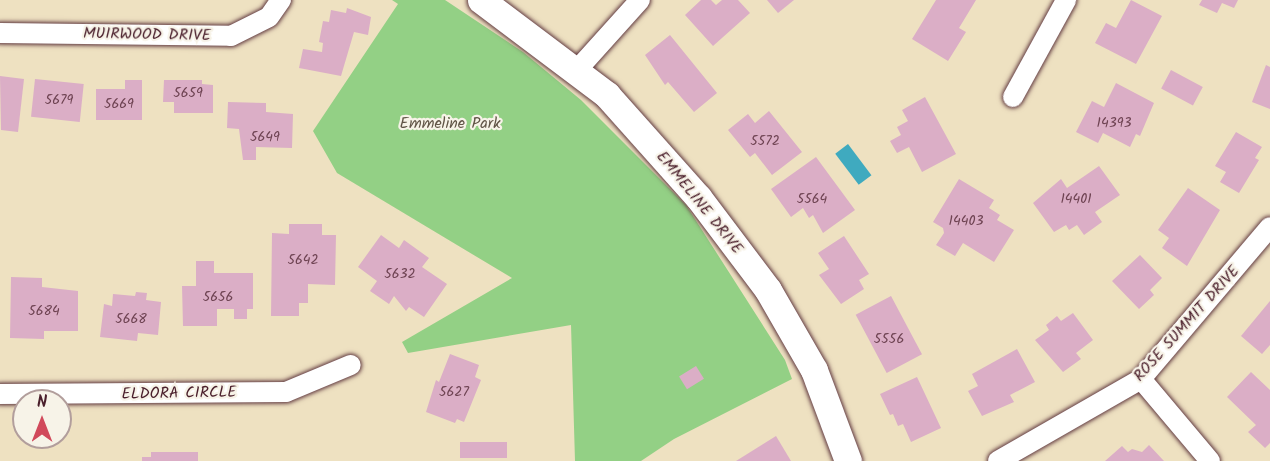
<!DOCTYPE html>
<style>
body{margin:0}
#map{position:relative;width:1270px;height:461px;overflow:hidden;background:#eee1c1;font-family:Kalam,sans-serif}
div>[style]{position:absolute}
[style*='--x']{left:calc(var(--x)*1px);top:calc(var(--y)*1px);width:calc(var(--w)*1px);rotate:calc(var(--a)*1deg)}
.green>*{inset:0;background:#93d085}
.water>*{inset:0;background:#3faabf;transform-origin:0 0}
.building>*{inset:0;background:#dbaec6;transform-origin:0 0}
.roads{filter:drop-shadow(0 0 2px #633c42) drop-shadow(0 0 2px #633c42)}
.street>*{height:20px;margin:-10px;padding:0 10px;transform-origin:10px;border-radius:10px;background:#fff}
.secondary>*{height:27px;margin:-13.5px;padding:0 13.5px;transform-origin:13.5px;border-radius:13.5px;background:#fff}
span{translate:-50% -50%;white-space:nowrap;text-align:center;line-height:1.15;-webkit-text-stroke:4.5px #f7f3e8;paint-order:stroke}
.number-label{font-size:14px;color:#6e4352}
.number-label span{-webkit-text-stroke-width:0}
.street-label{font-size:16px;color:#4a1f2b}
.park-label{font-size:16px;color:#605446}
.north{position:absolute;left:12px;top:389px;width:60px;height:60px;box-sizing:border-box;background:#f7f3e8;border:2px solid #b29e9c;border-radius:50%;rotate:0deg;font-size:16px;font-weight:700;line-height:24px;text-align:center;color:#4a1f2b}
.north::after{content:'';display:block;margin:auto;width:21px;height:27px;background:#d1495b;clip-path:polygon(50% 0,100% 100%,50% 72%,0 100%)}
</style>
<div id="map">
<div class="green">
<i style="clip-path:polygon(392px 0,445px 0,523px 52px,581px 100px,686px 205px,785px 360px,792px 379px,674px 439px,641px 461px,575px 461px,571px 325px,408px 353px,402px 342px,512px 278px,337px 173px,313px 131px,398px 4px)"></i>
</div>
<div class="water">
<i style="left:848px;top:144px;width:39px;height:16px;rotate:53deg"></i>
</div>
<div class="building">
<i style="clip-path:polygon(701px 0,711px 0,716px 5px,722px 0,738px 0,750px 13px,713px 46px,685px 15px)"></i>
<i style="clip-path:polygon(767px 0,794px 0,778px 13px)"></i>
<i style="clip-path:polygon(936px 0,976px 0,959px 28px,966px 32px,948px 61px,912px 39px)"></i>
<i style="clip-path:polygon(1131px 0,1162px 16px,1136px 64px,1095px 43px,1106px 23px,1116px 28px)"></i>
<i style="clip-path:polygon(1202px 0,1238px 0,1234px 8px,1222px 3px,1217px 13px,1199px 5px)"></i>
<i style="clip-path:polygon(347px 8px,371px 17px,368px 35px,354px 32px,341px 76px,299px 68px,303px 49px,322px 52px,323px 43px,319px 42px,323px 21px,329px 22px,331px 10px,346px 13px)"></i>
<i style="clip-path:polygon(670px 35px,717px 93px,694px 112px,668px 82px,665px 85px,645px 55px)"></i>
<i style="clip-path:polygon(1266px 65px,1270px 67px,1270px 109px,1252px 102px)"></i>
<i style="left:1171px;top:70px;width:36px;height:21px;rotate:28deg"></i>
<i style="clip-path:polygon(0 76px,24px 79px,18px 132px,1px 130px)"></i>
<i style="left:35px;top:79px;width:49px;height:38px;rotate:6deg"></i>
<i style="clip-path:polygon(125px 80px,142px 80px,142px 120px,96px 120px,96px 89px,125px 89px)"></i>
<i style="clip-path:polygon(164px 80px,202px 80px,202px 84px,213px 85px,213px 113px,174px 113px,174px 102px,163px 102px)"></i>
<i style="clip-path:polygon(1116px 83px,1154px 103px,1140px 136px,1136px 134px,1130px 147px,1103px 133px,1098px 143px,1076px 132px,1092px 101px,1104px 107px)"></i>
<i style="clip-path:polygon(925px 97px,956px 154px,922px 172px,909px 147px,897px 153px,890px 141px,901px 135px,897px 127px,908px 121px,902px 110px)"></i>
<i style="clip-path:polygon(228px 102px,266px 103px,266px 112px,293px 114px,292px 148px,256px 147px,256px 160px,243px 160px,239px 129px,227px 128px)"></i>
<i style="clip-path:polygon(769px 111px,802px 152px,772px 175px,755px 153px,750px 157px,728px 130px,748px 114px,755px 123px)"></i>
<i style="clip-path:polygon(1236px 132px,1262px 147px,1255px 158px,1259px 160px,1239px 193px,1220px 182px,1226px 172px,1215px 166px)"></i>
<i style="clip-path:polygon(816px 157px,855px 210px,823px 233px,813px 215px,809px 218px,803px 208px,791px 217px,771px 189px)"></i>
<i style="clip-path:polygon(1099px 166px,1120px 195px,1095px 212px,1102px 222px,1084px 235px,1077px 225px,1069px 230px,1066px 225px,1054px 232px,1033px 203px,1061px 179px,1067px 188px)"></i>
<i style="clip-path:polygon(959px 179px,994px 200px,989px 208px,1000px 215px,997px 220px,1014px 230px,994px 262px,963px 243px,955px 256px,936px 245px,944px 233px,943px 228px,933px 222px)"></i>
<i style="clip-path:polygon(1188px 188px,1220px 210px,1187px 266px,1162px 248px,1169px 238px,1158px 230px)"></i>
<i style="clip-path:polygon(289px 224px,322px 224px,322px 235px,336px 235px,335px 285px,308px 284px,308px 303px,299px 303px,299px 316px,271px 316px,272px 233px,289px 234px)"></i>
<i style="clip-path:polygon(381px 235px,399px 248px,404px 240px,429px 258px,422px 267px,447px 284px,424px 317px,409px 307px,406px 311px,394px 296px,389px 304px,370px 291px,377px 281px,358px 267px)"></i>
<i style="clip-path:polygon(844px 236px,869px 274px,859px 280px,864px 289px,841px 304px,819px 275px,829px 269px,818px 253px)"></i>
<i style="clip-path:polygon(1140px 255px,1162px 278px,1150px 290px,1154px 295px,1139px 309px,1112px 281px)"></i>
<i style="clip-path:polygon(196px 261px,214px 261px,214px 273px,253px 273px,253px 309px,247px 309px,247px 319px,234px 319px,234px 309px,217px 309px,217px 326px,183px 326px,182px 286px,196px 286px)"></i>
<i style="clip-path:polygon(11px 277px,42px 278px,42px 287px,78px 291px,78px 331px,44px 331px,44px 339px,10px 338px)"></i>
<i style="clip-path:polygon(136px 292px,147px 293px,146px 300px,161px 302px,158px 335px,138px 333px,137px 341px,100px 337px,104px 304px,112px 306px,113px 294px,135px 296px)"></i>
<i style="left:891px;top:296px;width:66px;height:40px;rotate:62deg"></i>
<i style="clip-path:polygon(1270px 301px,1270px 345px,1262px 354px,1241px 336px)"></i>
<i style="clip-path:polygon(1073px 313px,1093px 340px,1076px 353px,1081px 359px,1063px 372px,1035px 340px,1049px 330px,1046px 325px,1057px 316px,1061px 321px)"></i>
<i style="clip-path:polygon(1017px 349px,1035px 382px,1010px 395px,1014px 402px,982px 416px,968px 391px,978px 386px,972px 374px)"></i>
<i style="clip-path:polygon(450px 354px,479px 365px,475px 377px,481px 380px,464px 422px,457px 419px,455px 423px,426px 412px,436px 380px,439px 382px)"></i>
<i style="left:696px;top:366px;width:15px;height:20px;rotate:58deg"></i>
<i style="clip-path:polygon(1251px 372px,1270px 390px,1270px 443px,1265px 448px,1248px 432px,1256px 425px,1227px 397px)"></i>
<i style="clip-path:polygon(917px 377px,941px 428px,911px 442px,903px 424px,898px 426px,893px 414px,890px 415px,880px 394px)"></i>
<i style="clip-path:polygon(776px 436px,791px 461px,736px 461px)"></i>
<i style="left:507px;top:442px;width:16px;height:47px;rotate:90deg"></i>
<i style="clip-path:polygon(1149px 445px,1164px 461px,1105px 461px,1122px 446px,1128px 452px,1132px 449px,1142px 452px)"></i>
<i style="clip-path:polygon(151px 452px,198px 452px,198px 461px,142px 461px,142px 457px,151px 457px)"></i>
</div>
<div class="roads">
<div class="street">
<i style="--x:0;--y:33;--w:231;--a:0.7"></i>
<i style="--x:231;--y:36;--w:42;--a:-26.6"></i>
<i style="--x:269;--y:17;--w:21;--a:-55"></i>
<i style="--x:577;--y:70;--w:94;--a:-48"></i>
<i style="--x:1013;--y:97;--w:111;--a:-61.3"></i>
<i style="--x:1141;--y:379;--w:107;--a:49.9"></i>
<i style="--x:0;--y:394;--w:286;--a:-0.4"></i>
<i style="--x:286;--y:392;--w:70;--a:-22.6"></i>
<i style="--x:998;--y:461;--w:165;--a:-29.8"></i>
<i style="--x:1141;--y:379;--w:199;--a:-49.7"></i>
</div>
<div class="secondary">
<i style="--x:481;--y:0;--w:158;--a:37"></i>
<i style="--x:607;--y:95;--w:137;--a:48.3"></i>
<i style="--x:698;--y:197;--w:116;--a:53"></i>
<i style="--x:768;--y:290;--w:92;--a:60.1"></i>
<i style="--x:814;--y:370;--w:97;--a:69.5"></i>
</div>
</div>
<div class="number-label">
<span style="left:188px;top:93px">5659</span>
<span style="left:59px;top:100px">5679</span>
<span style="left:119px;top:104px">5669</span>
<span style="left:1114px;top:123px">14393</span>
<span style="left:265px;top:137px">5649</span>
<span style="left:765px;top:141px">5572</span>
<span style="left:812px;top:199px">5564</span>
<span style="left:1076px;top:199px">14401</span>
<span style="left:966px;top:221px">14403</span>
<span style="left:303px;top:260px">5642</span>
<span style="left:400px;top:274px">5632</span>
<span style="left:218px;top:297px">5656</span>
<span style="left:44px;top:311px">5684</span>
<span style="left:131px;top:319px">5668</span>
<span style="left:889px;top:339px">5556</span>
<span style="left:454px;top:392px">5627</span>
</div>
<div class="street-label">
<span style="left:147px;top:35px;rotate:1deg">MUIRWOOD DRIVE</span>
<span style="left:699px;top:203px;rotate:51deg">EMMELINE DRIVE</span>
<span style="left:1187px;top:324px;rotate:-48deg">ROSE SUMMIT DRIVE</span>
<span style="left:179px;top:394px;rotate:-1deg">ELDORA CIRCLE</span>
</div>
<div class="park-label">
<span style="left:450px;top:124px">Emmeline Park</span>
</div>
<div class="north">N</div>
</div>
